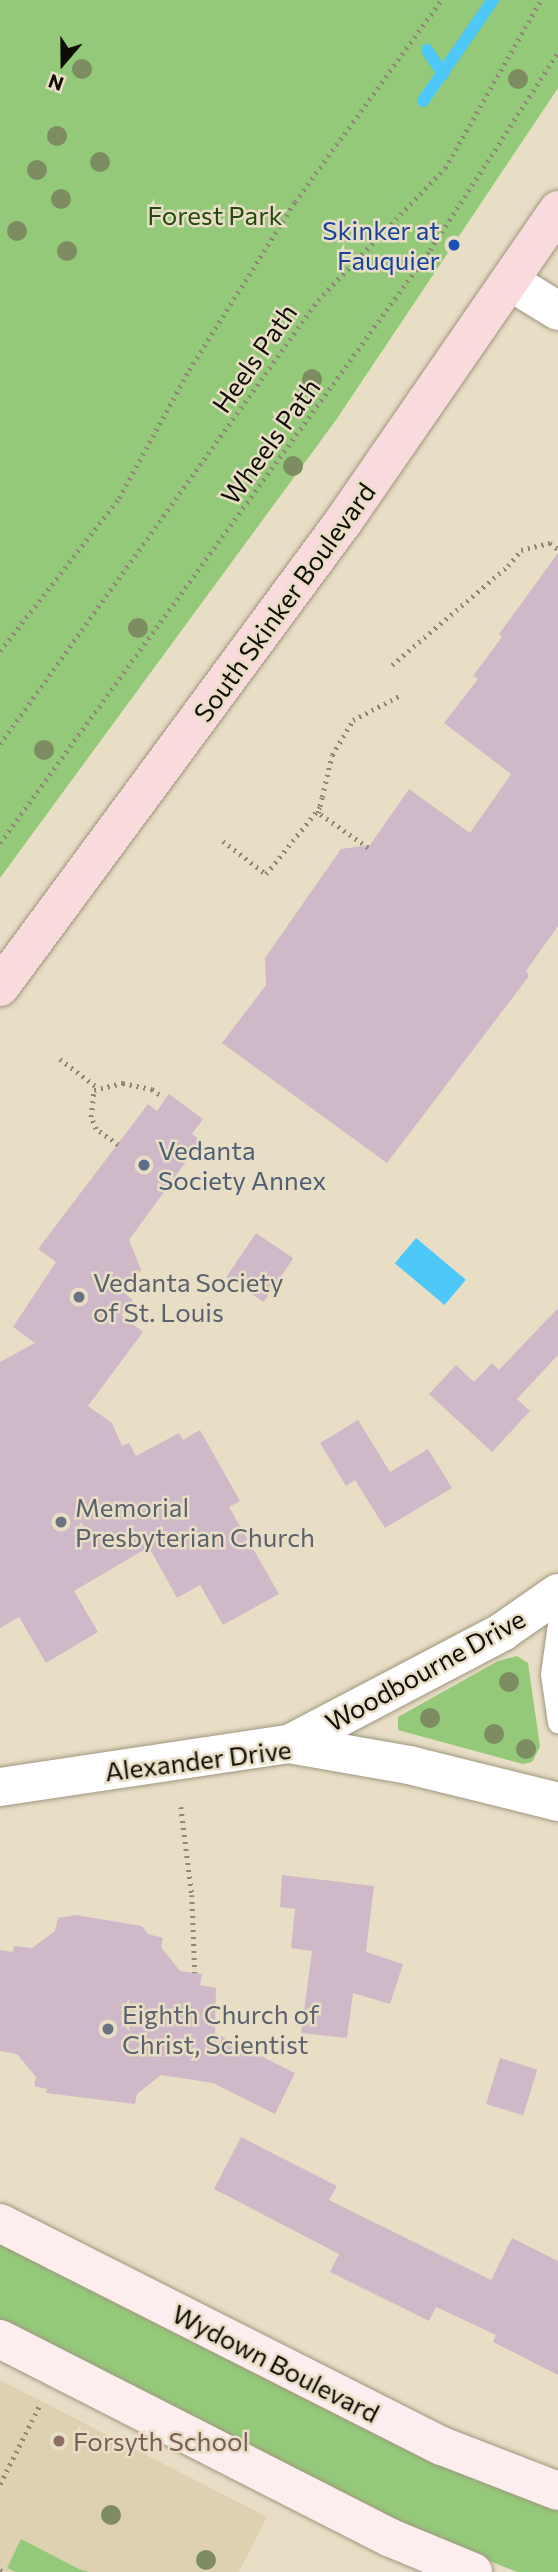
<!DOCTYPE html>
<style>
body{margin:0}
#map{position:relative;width:558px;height:2572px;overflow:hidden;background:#e8dec6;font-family:Commissioner,sans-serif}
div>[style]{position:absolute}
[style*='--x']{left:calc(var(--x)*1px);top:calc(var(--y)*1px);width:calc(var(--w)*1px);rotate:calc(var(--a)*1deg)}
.built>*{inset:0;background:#ded1b2}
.green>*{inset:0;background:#94c979}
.water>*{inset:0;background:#4ec8f9;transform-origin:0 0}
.stream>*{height:12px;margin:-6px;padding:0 6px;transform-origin:6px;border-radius:6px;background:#4ec8f9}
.building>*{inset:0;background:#cfb9c8;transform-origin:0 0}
.path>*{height:4.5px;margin-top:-2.25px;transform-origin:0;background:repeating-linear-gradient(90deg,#8f8877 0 2px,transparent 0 7px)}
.roads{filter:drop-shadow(0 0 2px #9f967f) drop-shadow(0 0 2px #9f967f)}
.lane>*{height:21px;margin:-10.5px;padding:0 10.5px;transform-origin:10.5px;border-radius:10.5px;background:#fff}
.street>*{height:38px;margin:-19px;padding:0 19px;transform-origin:19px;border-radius:19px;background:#fff}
.secondary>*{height:38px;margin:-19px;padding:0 19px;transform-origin:19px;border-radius:19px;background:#fcedee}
.primary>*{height:38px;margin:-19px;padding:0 19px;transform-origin:19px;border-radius:19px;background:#fadbdd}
.trees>*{width:20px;height:20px;margin:-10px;border-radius:50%;background:#7d8c61}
.dots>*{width:19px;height:19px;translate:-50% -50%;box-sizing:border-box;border:4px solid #e8dec6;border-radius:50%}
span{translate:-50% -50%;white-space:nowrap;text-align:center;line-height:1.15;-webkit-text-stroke:5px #e8dec6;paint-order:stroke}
.park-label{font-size:26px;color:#26490f}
.transit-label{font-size:26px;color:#164399}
.right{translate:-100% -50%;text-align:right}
.street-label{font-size:26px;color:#0f0c05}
.service-label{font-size:26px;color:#4e5e75}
.left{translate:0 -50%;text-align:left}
.worship-label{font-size:26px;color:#5b616d}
.education-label{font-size:26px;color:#785e54}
.north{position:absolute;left:28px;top:28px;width:70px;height:70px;-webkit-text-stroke:5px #e8dec6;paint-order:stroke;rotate:200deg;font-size:19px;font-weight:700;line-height:28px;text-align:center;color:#0f0c05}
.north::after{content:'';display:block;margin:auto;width:24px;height:32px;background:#0f0c05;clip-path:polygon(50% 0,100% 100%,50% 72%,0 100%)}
</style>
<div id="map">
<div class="built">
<i style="clip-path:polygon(0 2380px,267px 2517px,239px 2572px,0 2572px)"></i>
</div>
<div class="green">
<i style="clip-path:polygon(0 0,558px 0,558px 88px,336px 420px,0 878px)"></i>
<i style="clip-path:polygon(517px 1656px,528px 1663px,540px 1747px,532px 1762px,523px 1764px,398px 1730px,398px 1717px,498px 1661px)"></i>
<i style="clip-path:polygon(0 2242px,456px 2472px,558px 2509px,558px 2572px,517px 2572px,396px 2523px,0 2321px)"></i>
<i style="clip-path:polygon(21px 2539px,79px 2569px,89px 2572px,16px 2572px,7px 2568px)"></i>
</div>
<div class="water">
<i style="left:416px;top:1238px;width:65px;height:33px;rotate:40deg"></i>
</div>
<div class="stream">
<i style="--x:427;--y:50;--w:29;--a:56"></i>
<i style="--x:423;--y:101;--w:123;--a:-55.3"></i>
</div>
<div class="building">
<i style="clip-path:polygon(558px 553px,558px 926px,526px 971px,529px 976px,387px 1163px,222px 1043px,266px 985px,265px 958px,341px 849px,370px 845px,409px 789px,470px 833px,511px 774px,444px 723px,478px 679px,473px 676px,502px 637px,499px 634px)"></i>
<i style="clip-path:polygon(169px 1094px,203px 1119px,192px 1134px,201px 1141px,129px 1240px,141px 1270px,124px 1293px,133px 1300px,121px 1315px,143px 1332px,88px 1406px,112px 1423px,122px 1446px,129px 1443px,136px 1456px,179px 1433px,183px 1440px,200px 1430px,240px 1501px,229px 1507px,279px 1594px,223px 1625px,200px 1585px,177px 1598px,151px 1551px,144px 1555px,142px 1551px,74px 1591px,98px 1632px,46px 1663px,19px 1617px,0 1628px,0 1362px,35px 1343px,13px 1327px,56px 1262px,38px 1249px,148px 1104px,157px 1111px)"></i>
<i style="left:256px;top:1233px;width:45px;height:53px;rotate:34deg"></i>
<i style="clip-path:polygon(558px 1308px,558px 1355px,517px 1399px,530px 1411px,492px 1452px,429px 1394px,456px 1365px,474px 1382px,492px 1363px,499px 1370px)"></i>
<i style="clip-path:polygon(358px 1420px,390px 1472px,428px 1449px,452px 1488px,385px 1528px,355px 1480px,346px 1486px,320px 1443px)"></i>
<i style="clip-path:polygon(282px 1875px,374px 1886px,366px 1952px,403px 1964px,390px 2004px,353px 1993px,347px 2038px,301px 2033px,312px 1951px,291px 1948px,295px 1909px,280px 1907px)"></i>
<i style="clip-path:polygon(76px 1915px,142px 1926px,148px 1934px,163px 1938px,161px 1947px,180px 1971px,202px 1974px,200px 1985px,216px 1988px,215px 2033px,295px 2073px,275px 2114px,213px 2083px,161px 2075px,137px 2094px,135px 2104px,46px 2093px,47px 2089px,34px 2086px,36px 2077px,17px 2054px,0 2051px,0 1950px,13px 1952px,14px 1946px,32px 1948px,55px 1931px,58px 1918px)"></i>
<i style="left:500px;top:2058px;width:39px;height:48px;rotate:17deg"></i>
<i style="clip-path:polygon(241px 2137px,337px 2186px,329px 2200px,491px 2280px,512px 2238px,558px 2261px,558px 2375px,493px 2342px,496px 2335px,436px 2307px,429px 2321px,330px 2272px,339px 2254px,214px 2189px)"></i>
</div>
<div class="path">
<i style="--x:0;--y:651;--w:194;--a:-52.1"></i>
<i style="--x:119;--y:498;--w:146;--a:-61.3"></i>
<i style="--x:189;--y:370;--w:199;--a:-57.8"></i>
<i style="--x:295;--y:202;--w:249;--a:-54.1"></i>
<i style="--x:392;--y:665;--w:153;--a:-40.5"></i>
<i style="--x:508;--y:566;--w:21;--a:-51"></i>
<i style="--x:521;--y:550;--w:30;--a:-14"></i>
<i style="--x:550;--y:543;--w:10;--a:37"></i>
<i style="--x:0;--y:744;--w:546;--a:-54.39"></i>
<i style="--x:318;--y:300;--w:183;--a:-46.1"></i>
<i style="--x:445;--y:168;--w:193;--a:-60.3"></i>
<i style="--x:223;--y:841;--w:54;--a:37.5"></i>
<i style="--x:266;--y:874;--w:86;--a:-51.1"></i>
<i style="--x:0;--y:843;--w:732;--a:-54.05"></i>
<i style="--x:430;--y:250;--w:236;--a:-57.1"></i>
<i style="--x:368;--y:848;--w:61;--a:-145"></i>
<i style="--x:318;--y:813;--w:16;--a:-76"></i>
<i style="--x:322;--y:797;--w:43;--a:-76.6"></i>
<i style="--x:332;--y:755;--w:41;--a:-59"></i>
<i style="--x:353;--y:720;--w:56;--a:-27.5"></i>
<i style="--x:60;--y:1059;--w:48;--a:37.3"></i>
<i style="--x:118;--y:1145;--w:27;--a:-144"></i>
<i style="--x:96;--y:1129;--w:13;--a:-113"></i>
<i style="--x:91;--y:1117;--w:27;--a:-84"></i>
<i style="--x:94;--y:1090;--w:30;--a:-14"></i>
<i style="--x:123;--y:1083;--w:30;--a:12"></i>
<i style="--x:152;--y:1089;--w:14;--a:36"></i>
<i style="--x:181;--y:1807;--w:89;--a:82.9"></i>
<i style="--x:192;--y:1895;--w:78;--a:87.8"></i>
<i style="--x:0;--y:2484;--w:89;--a:-63.4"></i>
<i style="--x:0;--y:2570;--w:4;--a:27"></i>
</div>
<div class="roads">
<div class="lane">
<i style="--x:558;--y:1624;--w:50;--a:98"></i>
<i style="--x:551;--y:1674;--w:49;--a:81.7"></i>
</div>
<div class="street">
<i style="--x:511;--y:282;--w:55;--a:31.7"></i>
<i style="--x:289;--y:1744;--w:241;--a:-27.7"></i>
<i style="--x:502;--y:1632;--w:68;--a:-34.9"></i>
<i style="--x:0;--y:1787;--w:292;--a:-8.5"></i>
<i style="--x:289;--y:1744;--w:122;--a:9.9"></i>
<i style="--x:409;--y:1765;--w:154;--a:13.9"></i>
</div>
<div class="secondary">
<i style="--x:0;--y:2223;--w:495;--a:26.8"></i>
<i style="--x:442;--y:2446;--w:124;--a:21.2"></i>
<i style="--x:0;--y:2339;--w:439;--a:27"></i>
<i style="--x:391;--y:2538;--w:89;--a:22.5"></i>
</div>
<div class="primary">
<i style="--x:0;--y:987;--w:578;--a:-53.59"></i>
<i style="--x:343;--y:522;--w:379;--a:-55.4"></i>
</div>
</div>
<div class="trees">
<i style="left:82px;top:69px"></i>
<i style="left:518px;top:79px"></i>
<i style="left:57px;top:136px"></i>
<i style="left:100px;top:162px"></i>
<i style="left:37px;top:170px"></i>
<i style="left:61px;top:199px"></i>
<i style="left:17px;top:231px"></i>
<i style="left:67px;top:251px"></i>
<i style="left:312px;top:379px"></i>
<i style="left:293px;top:466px"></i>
<i style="left:138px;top:628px"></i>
<i style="left:44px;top:750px"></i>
<i style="left:509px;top:1682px"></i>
<i style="left:430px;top:1718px"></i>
<i style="left:494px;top:1734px"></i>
<i style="left:526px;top:1749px"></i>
<i style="left:111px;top:2515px"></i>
<i style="left:206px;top:2560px"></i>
</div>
<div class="dots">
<i style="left:454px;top:245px;background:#1a4fb4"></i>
<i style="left:144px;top:1165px;background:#5c6f8a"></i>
<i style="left:79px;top:1297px;background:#6b7280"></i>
<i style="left:61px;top:1522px;background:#6b7280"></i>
<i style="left:108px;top:2029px;background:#6b7280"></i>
<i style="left:59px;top:2441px;background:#8d6e63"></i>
</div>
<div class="park-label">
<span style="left:215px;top:215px">Forest Park</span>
</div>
<div class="transit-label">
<span class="right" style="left:440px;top:245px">Skinker at<br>Fauquier</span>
</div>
<div class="street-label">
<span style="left:254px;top:358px;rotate:-55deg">Heels Path</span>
<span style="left:270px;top:441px;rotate:-54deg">Wheels Path</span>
<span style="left:284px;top:602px;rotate:-54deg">South Skinker Boulevard</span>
<span style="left:425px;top:1670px;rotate:-29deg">Woodbourne Drive</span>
<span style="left:198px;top:1760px;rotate:-7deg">Alexander Drive</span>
<span style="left:276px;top:2363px;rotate:27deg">Wydown Boulevard</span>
</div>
<div class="service-label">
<span class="left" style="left:158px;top:1165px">Vedanta<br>Society Annex</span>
</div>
<div class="worship-label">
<span class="left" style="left:93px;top:1297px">Vedanta Society<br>of St. Louis</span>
<span class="left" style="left:75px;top:1522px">Memorial<br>Presbyterian Church</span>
<span class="left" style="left:122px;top:2029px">Eighth Church of<br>Christ, Scientist</span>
</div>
<div class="education-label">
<span class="left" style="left:73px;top:2441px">Forsyth School</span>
</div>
<div class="north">N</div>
</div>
